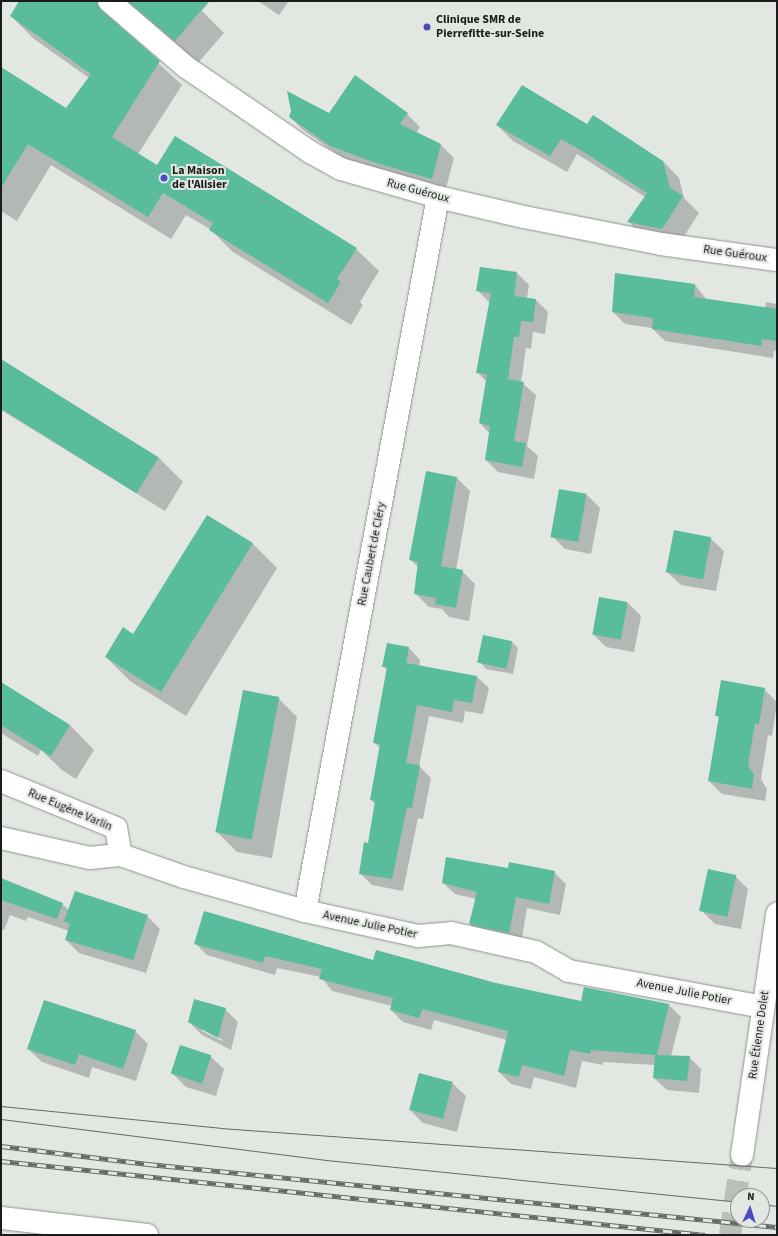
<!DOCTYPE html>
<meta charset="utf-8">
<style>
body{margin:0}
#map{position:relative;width:778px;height:1236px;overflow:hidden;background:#e2e7e1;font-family:"Source Sans 3",sans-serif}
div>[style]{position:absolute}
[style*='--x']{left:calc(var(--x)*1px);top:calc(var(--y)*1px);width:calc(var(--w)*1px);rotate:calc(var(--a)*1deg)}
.shadow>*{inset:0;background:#0003}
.building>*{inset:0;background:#59bc9c;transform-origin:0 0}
.tertiary-tunnel>*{height:22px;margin-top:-11px;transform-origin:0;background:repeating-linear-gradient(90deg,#babfb9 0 22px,transparent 0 33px)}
.roads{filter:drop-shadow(0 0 1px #8e938e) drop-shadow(0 0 1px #8e938e)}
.minor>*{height:22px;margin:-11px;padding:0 11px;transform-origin:11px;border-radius:11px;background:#fff}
.tertiary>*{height:22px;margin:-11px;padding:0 11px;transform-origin:11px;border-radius:11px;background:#fff}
.tram>*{height:1px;margin:-0.5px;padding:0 0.5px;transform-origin:0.5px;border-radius:0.5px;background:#666a66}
.rail>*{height:4.5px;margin-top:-2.25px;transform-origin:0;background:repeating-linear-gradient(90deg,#e2e7e1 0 9px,#666a66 0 18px);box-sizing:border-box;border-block:1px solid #666a66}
.dots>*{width:11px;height:11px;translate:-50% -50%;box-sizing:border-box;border:2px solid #e2e7e1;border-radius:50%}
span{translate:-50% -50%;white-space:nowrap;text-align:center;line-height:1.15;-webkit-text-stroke:4px #e2e7e1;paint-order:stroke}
.poi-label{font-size:12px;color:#1b1d1b;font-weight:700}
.left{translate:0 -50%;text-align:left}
.street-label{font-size:12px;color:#1b1d1b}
.frame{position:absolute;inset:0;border:2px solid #1b1d1b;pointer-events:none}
.north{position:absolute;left:730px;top:1188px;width:40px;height:40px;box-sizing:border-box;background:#e2e7e1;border:1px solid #929692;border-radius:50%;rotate:4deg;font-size:11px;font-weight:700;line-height:16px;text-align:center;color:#1b1d1b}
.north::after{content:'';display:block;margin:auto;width:14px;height:18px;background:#4c4dc3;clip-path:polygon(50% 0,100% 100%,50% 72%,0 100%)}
</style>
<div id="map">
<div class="shadow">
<i style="clip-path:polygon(21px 1px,210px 1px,202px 11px,224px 33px,198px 63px,119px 22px,121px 29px,182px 85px,138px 154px,158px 167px,356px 249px,379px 271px,360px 302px,363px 305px,351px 325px,233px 252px,210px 229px,186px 215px,171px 239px,51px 165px,17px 221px,1px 211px,1px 84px,67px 110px,89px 78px,34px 39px,11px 16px)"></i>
<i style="clip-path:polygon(258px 1px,289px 1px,279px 15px)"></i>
<i style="clip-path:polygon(330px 114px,407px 114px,420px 127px,416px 133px,441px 145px,454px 158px,445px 192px,344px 159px,303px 130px,290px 117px)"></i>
<i style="clip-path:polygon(497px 125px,588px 126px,663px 161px,679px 178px,684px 198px,699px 213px,679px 244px,645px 238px,629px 222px,645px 197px,577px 154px,567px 172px,513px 141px)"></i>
<i style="clip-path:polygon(517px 273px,529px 285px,527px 298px,536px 300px,548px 312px,545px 334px,533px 332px,531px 349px,526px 348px,521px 382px,536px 395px,527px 446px,538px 456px,534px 479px,498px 472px,486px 460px,490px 434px,480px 423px,487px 382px,477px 372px,490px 303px,477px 290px)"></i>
<i style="clip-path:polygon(695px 285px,707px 300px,765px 308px,766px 302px,777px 304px,777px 351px,774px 351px,773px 358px,665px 341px,652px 328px,625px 324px,613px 312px)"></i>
<i style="clip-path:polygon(1px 360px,159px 458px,183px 482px,165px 511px,1px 410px)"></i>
<i style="clip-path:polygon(426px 473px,457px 478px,470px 491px,456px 570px,462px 571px,475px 584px,469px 621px,449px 617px,442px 609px,429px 607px,416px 594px,418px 567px,411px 560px)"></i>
<i style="clip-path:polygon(587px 495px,600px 508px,591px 554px,565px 549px,552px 536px)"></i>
<i style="clip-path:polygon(207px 516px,253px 544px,277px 568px,186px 716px,130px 681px,106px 657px,133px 635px)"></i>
<i style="clip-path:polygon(710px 538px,724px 551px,716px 591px,681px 585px,667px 572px)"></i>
<i style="clip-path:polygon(628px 603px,641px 616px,634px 652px,606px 647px,593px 634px)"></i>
<i style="clip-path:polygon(511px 641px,518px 648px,513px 674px,486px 669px,480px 662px)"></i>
<i style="clip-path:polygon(409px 648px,420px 660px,419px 667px,477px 677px,489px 688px,483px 714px,465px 711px,463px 723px,429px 716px,419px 766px,431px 778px,423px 819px,418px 818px,403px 891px,372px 885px,360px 873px,369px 844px,375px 804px,371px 800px,380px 748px,374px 742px,387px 670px,383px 666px)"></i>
<i style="clip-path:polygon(1px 683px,70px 725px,94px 750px,76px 779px,62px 770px,41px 750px,38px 756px,1px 733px)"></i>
<i style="clip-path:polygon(764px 689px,777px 702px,772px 736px,768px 735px,761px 779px,767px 789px,765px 801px,722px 794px,709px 781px,720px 719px,716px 715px)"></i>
<i style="clip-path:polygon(278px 698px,297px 717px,272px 858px,237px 852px,218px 833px)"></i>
<i style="clip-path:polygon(509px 869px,554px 872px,566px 884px,560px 915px,527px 908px,521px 944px,482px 935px,470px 924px,476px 899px,455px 894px,443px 883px)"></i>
<i style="clip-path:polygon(735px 876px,748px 889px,741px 929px,715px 924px,702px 911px)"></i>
<i style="clip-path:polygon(1px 879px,62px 904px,69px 910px,147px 916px,160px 929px,146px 973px,79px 953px,66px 940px,69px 931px,28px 917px,26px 921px,10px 915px,4px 930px,1px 929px)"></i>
<i style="clip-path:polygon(195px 943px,374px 961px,582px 1002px,669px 1005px,681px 1017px,671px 1056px,689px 1057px,701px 1069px,699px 1093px,667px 1090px,654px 1078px,656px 1065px,603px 1062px,603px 1065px,582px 1061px,576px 1088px,534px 1077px,531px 1089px,511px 1084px,499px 1072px,507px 1040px,434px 1020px,431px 1030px,403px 1022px,391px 1010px,392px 1006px,332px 991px,321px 977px,277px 968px,275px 975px,207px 955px)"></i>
<i style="clip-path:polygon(evenodd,225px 1009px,238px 1022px,231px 1050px,202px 1035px,189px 1022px,225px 1009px,202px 1029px,223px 1040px,222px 1041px,202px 1031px,202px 1029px)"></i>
<i style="clip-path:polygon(135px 1031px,148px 1044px,136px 1081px,92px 1067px,89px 1078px,42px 1062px,28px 1049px)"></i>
<i style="clip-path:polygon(210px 1056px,224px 1069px,216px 1096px,186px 1087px,173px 1074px)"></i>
<i style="clip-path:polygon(452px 1083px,466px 1096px,457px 1132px,423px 1123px,410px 1110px)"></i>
</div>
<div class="building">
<i style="clip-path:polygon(19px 1px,97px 1px,101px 10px,160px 61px,112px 137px,157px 165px,175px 136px,357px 248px,337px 279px,341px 282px,328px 303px,209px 230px,213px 223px,163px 193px,148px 217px,28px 144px,1px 188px,1px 67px,66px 108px,91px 74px,10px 16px)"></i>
<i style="clip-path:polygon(128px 1px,209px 1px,175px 41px)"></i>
<i style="clip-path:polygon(355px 75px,408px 113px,400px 124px,441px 144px,432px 179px,376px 163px,330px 146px,289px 117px,291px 111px,287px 91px,329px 113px)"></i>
<i style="clip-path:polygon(522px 85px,587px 124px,593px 115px,663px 161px,670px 188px,683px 196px,662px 229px,627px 222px,647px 193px,587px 154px,561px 139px,550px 156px,496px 125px)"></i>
<i style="clip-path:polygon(480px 267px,517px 272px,514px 296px,536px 299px,533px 322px,521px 321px,519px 337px,514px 337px,508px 379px,524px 382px,514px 441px,526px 443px,522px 467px,485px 460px,490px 426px,479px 423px,487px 374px,476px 373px,491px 293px,476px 291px)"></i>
<i style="clip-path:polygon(615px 273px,695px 284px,694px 297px,777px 309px,777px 341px,762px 339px,761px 346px,652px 329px,653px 318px,612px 312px)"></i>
<i style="left:1px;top:359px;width:186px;height:42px;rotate:32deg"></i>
<i style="clip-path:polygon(426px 471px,457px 477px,441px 566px,463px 570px,456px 608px,435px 604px,436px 598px,414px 594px,418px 562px,409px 560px)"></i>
<i style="left:559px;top:489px;width:28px;height:49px;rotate:10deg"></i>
<i style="clip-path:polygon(207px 515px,253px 543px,161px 692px,105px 657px,123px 627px,133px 634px)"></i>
<i style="left:674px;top:530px;width:38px;height:43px;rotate:11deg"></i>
<i style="left:599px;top:597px;width:29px;height:38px;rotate:10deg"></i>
<i style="left:483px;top:635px;width:30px;height:28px;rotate:12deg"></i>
<i style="clip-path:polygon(387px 643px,409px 647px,406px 663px,477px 676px,472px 703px,454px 700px,452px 712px,417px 705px,406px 763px,420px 765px,412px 808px,407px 807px,392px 879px,359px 874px,364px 842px,368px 843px,375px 801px,370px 800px,380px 744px,373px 743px,387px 667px,382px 667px)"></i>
<i style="clip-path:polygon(721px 680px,765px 688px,759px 724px,755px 723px,748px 765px,754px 775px,752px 789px,708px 781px,719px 716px,715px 716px)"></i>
<i style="clip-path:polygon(1px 682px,70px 725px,51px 756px,1px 725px)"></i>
<i style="left:243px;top:690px;width:37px;height:145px;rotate:11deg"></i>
<i style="clip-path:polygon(446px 857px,508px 868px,509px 862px,555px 871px,549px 904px,516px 897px,509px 933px,469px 924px,477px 892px,442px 883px)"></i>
<i style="left:708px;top:869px;width:29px;height:43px;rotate:12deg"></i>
<i style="clip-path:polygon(1px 878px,63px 903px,57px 919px,1px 900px)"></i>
<i style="clip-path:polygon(75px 891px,148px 915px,133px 960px,65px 940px,70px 924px,64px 921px)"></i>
<i style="clip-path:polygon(204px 911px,373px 960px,376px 950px,496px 983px,581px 1001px,584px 987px,669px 1004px,657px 1055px,690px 1056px,687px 1081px,653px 1078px,655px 1055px,591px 1050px,591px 1054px,570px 1050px,564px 1076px,522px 1065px,519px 1077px,498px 1072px,508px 1031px,422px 1009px,419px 1018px,390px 1010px,393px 998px,319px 979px,322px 969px,265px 956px,263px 963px,194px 944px)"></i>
<i style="clip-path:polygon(194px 999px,226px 1008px,218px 1038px,188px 1022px)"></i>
<i style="clip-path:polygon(44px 1000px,136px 1030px,123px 1069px,79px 1054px,75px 1065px,27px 1049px)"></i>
<i style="left:180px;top:1045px;width:33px;height:30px;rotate:18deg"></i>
<i style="left:419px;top:1073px;width:35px;height:38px;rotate:15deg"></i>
</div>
<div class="tertiary-tunnel">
<i style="--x:730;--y:1235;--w:81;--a:-81.5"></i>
</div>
<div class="roads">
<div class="minor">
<i style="--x:109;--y:1;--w:101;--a:40.6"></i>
<i style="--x:186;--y:67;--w:150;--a:34.4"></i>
<i style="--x:310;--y:152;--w:35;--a:29"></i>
<i style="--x:341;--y:169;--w:101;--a:16.1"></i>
<i style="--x:438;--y:197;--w:88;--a:13.1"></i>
<i style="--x:524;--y:217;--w:140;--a:11.1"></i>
<i style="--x:661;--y:244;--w:117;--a:7.9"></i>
<i style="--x:1;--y:781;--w:124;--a:22.2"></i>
<i style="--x:116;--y:828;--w:27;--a:80"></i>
<i style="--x:1;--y:838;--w:91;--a:12.7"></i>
<i style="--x:90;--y:858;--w:31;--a:-6"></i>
<i style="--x:121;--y:855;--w:67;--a:19.2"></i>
<i style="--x:184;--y:877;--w:126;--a:15.7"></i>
<i style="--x:305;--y:911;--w:116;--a:12.5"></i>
<i style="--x:418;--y:936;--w:33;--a:-5"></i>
<i style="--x:451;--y:933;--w:87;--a:12.6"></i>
<i style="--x:536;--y:952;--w:38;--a:30"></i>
<i style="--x:569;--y:971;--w:197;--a:10.5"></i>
<i style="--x:305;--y:911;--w:726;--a:-79.45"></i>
</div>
<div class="tertiary">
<i style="--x:742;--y:1155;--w:244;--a:-81.7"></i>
<i style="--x:1;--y:1218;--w:147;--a:6.6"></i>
</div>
</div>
<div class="tram">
<i style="--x:1;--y:1106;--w:220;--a:5.7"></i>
<i style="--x:220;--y:1128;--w:558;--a:4.11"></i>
<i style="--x:1;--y:1119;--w:328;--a:7.2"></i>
<i style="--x:326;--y:1160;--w:414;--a:5.8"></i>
<i style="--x:762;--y:1204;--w:15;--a:8"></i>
</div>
<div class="rail">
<i style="--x:1;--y:1146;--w:148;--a:7"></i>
<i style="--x:148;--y:1164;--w:632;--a:5.72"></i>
<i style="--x:1;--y:1161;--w:708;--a:6"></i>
</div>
<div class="dots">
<i style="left:427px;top:27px;background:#4c4dc3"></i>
<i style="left:164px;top:178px;background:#4c4dc3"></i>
</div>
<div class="poi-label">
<span class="left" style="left:436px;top:27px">Clinique SMR de<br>Pierrefitte-sur-Seine</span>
<span class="left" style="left:172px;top:178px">La Maison<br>de l'Alisier</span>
</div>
<div class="street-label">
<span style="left:418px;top:191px;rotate:15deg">Rue Guéroux</span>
<span style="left:735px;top:254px;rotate:8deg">Rue Guéroux</span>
<span style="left:372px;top:554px;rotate:-79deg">Rue Caubert de Cléry</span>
<span style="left:70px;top:810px;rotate:23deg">Rue Eugène Varlin</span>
<span style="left:370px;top:925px;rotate:12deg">Avenue Julie Potier</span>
<span style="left:684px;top:992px;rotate:11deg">Avenue Julie Potier</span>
<span style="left:759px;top:1035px;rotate:-82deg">Rue Étienne Dolet</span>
</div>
<div class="frame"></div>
<div class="north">N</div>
</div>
